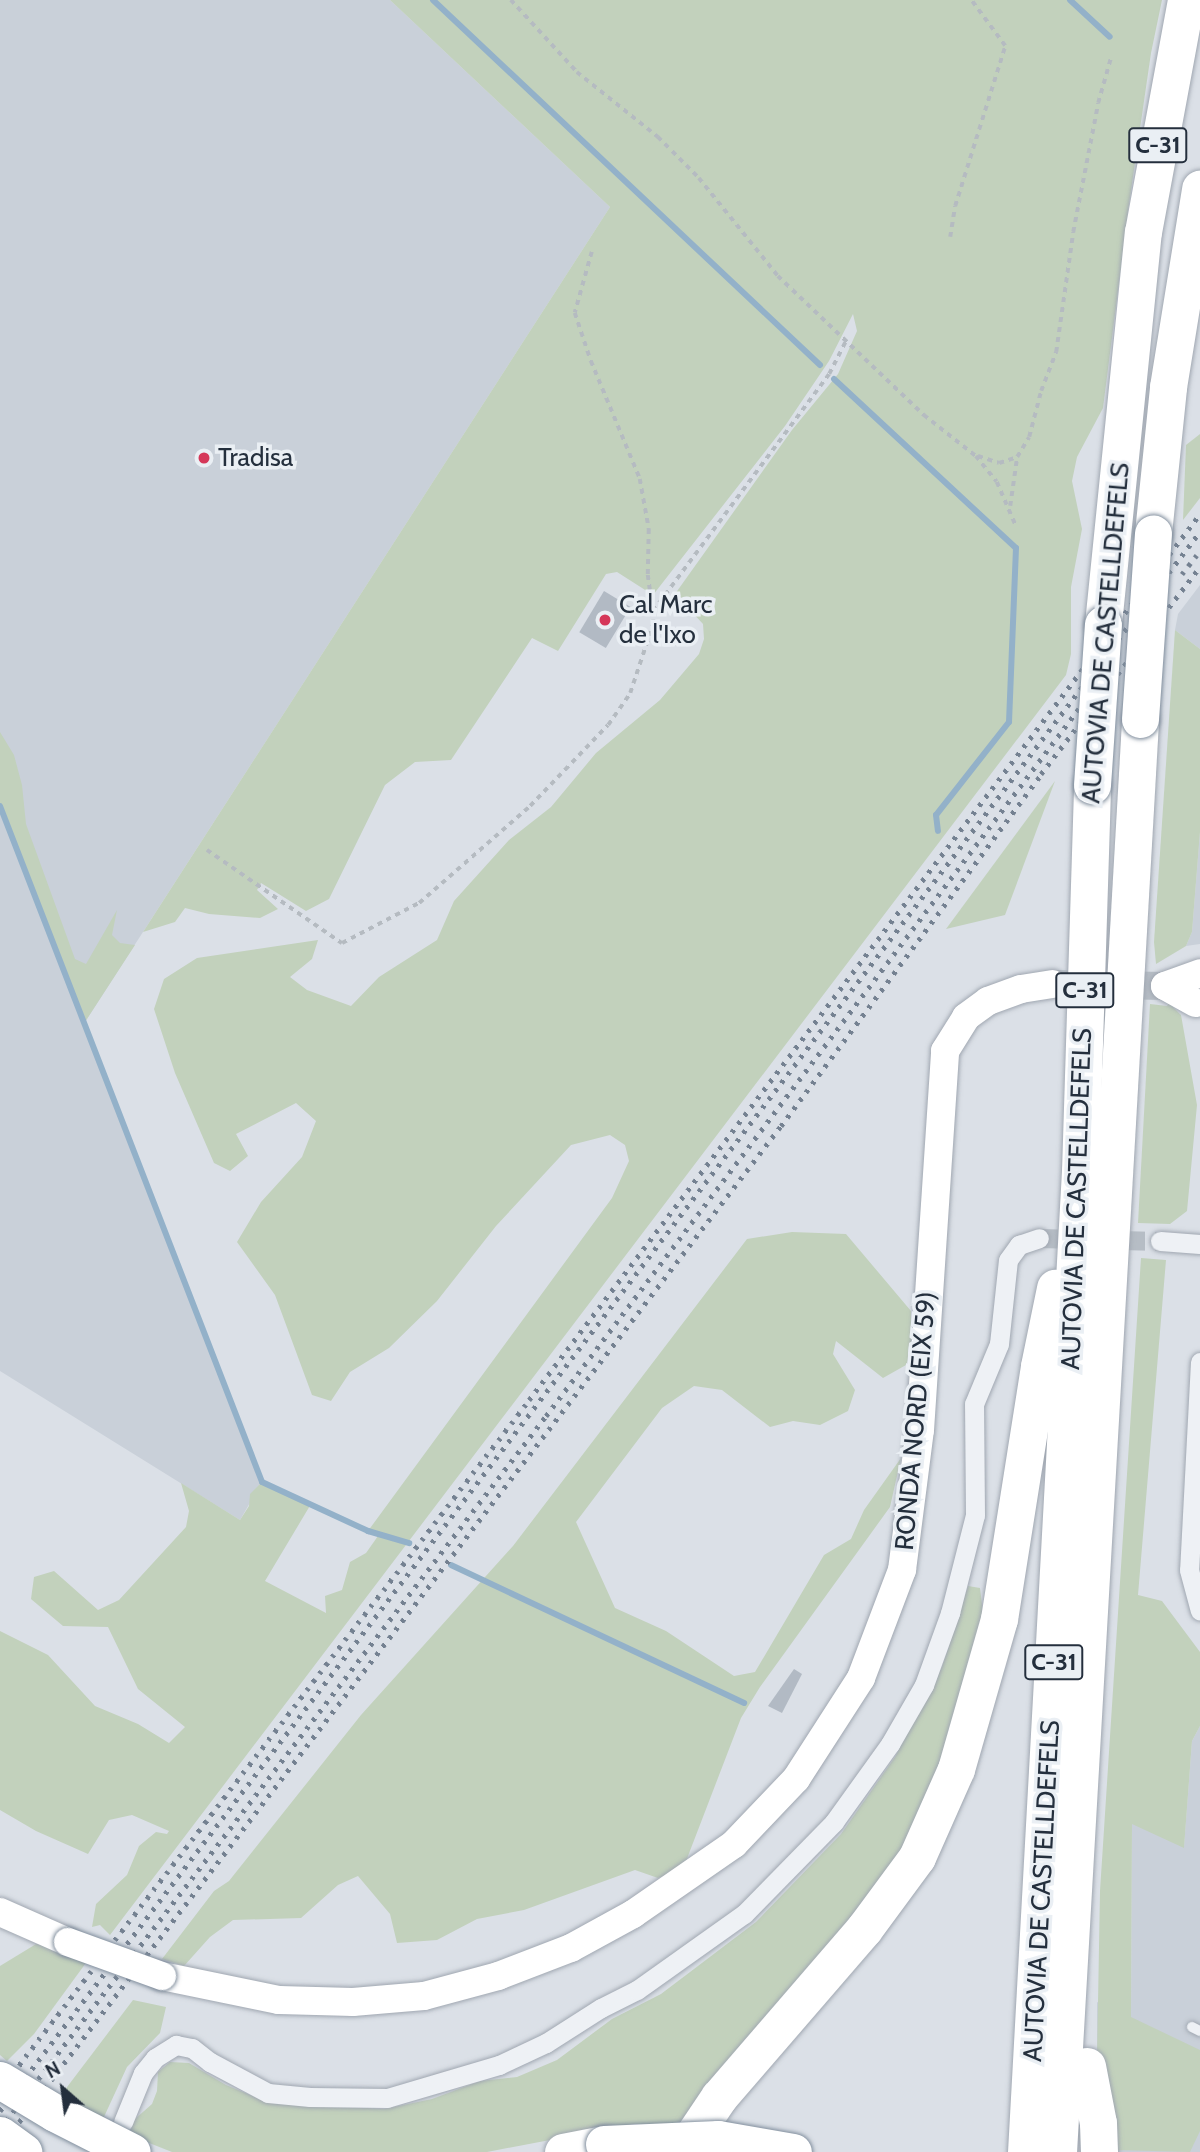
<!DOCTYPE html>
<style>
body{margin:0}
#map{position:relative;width:1200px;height:2152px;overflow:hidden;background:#dbe0e7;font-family:Cabin,sans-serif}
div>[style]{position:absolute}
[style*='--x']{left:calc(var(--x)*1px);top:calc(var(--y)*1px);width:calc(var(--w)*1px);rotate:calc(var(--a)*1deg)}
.built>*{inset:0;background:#c9d0d9}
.green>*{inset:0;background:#c2d1bc}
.stream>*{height:6px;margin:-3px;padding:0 3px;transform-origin:3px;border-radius:3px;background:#93b1c9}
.building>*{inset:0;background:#b2bac4;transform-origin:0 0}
.street-tunnel>*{height:19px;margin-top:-9.5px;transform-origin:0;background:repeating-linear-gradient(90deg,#b6bdc5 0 19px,transparent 0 29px)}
.secondary-tunnel>*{height:28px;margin-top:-14px;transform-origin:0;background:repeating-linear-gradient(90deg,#b6bdc5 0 28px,transparent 0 42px)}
.path>*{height:3.5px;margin-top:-1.75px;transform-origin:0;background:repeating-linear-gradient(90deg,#b5bbc1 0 5px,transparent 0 10px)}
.roads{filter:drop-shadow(0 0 2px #a0a7b1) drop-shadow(0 0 2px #a0a7b1)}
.lane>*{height:10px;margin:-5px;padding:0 5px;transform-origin:5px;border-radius:5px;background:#eef1f5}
.street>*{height:19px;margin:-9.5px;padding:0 9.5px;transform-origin:9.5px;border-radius:9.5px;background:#eef1f5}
.secondary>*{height:28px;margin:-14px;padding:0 14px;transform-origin:14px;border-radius:14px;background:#fff}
.highway>*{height:37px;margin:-18.5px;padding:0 18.5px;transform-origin:18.5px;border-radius:18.5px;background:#fff}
.rail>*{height:5px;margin-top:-2.5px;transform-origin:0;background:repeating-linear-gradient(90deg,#748191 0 3.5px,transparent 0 10.5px)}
.bridges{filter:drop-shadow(0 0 2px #828f9e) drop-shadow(0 0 2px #828f9e)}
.secondary-bridge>*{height:28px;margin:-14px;padding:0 14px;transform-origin:14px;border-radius:14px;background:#fff}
.highway-bridge>*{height:37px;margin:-18.5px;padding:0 18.5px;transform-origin:18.5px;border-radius:18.5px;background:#fff}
.dots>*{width:19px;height:19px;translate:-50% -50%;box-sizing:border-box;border:4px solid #eaeff4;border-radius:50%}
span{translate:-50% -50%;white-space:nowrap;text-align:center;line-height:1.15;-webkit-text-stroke:7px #eaeff4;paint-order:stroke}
.shield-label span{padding:2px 5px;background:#eaeff4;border:2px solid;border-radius:5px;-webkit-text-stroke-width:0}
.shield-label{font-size:24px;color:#242f3d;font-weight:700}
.poi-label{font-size:26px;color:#242f3d}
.left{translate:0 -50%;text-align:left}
.street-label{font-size:26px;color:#242f3d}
.north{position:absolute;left:28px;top:2054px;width:70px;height:70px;-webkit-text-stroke:5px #eaeff4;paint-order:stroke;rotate:332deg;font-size:19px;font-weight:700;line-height:28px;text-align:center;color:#242f3d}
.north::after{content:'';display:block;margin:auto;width:24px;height:32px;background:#242f3d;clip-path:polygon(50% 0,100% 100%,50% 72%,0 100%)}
</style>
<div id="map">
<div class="built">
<i style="clip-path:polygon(0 0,390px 0,610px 207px,85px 1022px,262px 1482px,240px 1520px,0 1371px)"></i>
<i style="clip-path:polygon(1200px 585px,1200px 649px,1175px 630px,1178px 614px)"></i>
<i style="clip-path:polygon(1200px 832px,1200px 944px,1186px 946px,1192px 932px)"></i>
<i style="clip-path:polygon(1200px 1726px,1200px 2152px,1115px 2152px,1097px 2059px,1097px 2002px,1131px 2017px,1132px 1823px,1184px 1847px,1192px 1741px)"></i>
</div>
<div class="green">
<i style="clip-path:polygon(390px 0,1162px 0,1151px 53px,1129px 204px,1103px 408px,1077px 457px,1072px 481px,1082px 529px,1071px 587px,1071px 654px,1066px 675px,110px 1935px,100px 1925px,92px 1927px,96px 1904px,127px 1875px,139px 1846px,156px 1832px,167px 1834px,169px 1831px,132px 1815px,109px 1820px,88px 1854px,36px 1831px,0 1810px,0 1631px,48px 1655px,95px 1706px,138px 1724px,169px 1743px,185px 1727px,138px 1689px,108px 1627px,63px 1626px,31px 1599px,34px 1577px,54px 1571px,98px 1610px,119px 1600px,186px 1527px,189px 1511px,181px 1483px,240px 1520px,249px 1506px,250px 1494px,262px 1482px,311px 1504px,265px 1581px,326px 1613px,325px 1596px,342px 1590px,350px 1562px,366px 1553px,378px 1536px,368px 1531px,612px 1198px,629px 1161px,625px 1145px,610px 1135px,571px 1145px,496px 1226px,437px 1301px,389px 1348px,350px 1372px,331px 1401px,312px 1395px,275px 1295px,237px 1242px,261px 1202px,302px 1157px,316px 1121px,296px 1103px,236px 1134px,248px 1156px,230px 1171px,214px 1163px,175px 1073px,154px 1009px,164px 979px,197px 958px,318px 940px,312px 959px,290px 977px,307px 990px,351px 1006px,379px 977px,437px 940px,454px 901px,509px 840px,551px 807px,596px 753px,660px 700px,699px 654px,704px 639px,703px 624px,675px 594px,792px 430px,838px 374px,857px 331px,853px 314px,829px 361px,785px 426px,653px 595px,617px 572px,606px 574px,558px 651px,532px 638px,451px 760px,415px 762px,385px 785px,329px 899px,306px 911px,261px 883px,257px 890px,278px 909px,260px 918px,209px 914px,185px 908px,175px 922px,143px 932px,610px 207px)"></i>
<i style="clip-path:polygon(1200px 434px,1200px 498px,1183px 520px,1186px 445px)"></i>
<i style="clip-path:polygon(1175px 630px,1200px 649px,1200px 832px,1192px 932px,1186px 946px,1156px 964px,1154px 942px)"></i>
<i style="clip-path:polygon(0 732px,14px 755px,22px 785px,26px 824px,75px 959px,86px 964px,117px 910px,112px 935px,120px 943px,135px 945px,85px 1022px,0 806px)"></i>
<i style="clip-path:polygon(1055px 781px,1005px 915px,946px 929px)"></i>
<i style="clip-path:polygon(1169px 1003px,1181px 1015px,1197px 1105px,1187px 1211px,1170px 1224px,1138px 1223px,1150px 1004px,1167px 1006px)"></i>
<i style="clip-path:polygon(792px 1232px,846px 1234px,911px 1311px,911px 1353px,906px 1365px,883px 1378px,836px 1341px,833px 1354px,855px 1390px,848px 1411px,820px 1425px,793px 1421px,770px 1427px,722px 1390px,694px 1386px,662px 1408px,576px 1522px,615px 1608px,666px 1631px,734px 1676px,755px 1672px,824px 1555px,851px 1539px,864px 1510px,901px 1458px,890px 1507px,760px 1687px,741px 1718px,683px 1869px,658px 1878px,635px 1870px,524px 1910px,477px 1919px,437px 1940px,397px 1943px,390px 1914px,358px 1876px,338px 1885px,301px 1918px,233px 1920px,210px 1937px,184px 1966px,162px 1959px,214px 1891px,229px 1881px,361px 1715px,513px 1546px,747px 1239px)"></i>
<i style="clip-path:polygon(1141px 1258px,1166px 1260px,1138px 1595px,1162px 1601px,1200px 1652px,1200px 1726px,1192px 1741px,1184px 1848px,1132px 1824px,1131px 2017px,1200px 2050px,1200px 2131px,1190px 2152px,1116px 2150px,1097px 2059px,1100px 1891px)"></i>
<i style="clip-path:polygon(968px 1586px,980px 1588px,986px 1637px,914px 1837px,686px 2124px,634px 2124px,487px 2152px,172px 2152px,129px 2135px,135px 2119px,152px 2104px,157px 2091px,158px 2072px,170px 2062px,189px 2063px,226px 2085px,268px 2102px,384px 2109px,432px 2099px,480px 2081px,517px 2077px,557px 2060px,612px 2019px,661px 1994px,756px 1922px,841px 1834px,895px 1757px,942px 1667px)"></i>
<i style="clip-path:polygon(41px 1941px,91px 1956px,34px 2034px,7px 2061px,0 2055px,0 1966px)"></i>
<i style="clip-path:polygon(133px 2000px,166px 2007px,160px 2033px,127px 2067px,103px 2119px,61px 2095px)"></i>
</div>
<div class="stream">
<i style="--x:433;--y:0;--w:532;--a:43.32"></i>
<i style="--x:1070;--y:0;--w:54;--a:42.8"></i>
<i style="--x:834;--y:379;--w:248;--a:42.9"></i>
<i style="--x:1016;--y:548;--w:174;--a:92.3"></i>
<i style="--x:1009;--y:722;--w:118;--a:128.1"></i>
<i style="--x:936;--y:815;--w:16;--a:83"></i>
<i style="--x:0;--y:806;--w:725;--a:68.81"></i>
<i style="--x:262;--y:1482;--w:117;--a:24.8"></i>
<i style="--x:368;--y:1531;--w:43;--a:16.3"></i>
<i style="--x:451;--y:1565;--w:324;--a:25.2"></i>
</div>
<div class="building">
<i style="left:604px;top:591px;width:31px;height:48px;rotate:31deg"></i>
<i style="clip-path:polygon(794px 1669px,802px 1674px,782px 1713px,768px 1706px)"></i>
</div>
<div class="street-tunnel">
<i style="--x:1039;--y:1238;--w:121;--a:1.4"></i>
</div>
<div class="secondary-tunnel">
<i style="--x:1053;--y:984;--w:112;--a:1"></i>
</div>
<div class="path">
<i style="--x:511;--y:0;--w:98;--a:47.5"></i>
<i style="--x:577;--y:72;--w:104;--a:38.7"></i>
<i style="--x:658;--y:137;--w:58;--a:45"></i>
<i style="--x:699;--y:178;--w:126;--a:51.1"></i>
<i style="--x:778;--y:276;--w:202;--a:43.6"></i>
<i style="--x:924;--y:415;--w:66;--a:38.3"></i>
<i style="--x:976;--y:456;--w:33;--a:51"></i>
<i style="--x:997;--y:482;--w:48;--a:66.6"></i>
<i style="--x:950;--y:237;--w:31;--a:-81"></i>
<i style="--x:955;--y:206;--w:168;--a:-72.6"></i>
<i style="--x:1005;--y:46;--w:57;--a:-126.5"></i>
<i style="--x:592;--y:252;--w:63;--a:105.6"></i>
<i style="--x:575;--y:313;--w:51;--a:71.6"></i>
<i style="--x:591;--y:361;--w:128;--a:67.4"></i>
<i style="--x:640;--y:479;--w:51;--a:79.8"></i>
<i style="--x:649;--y:529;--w:46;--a:91.2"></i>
<i style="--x:648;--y:575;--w:36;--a:82"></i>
<i style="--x:978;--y:456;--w:22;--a:18"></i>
<i style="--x:999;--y:463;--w:19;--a:-18"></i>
<i style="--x:1017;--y:457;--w:23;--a:-59"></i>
<i style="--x:1029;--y:437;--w:48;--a:-75.4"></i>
<i style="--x:1041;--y:391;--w:42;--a:-69"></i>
<i style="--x:1056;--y:352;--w:121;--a:-81.9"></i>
<i style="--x:1073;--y:232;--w:131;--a:-79"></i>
<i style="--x:1098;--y:103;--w:48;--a:-74.2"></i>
<i style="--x:1010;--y:506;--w:49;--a:-81.9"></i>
<i style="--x:207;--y:850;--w:164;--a:34.6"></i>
<i style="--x:342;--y:943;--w:87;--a:-27.5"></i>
<i style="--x:419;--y:903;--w:147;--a:-41.1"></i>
<i style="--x:530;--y:806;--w:112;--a:-46.1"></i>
<i style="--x:608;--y:725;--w:39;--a:-55"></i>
<i style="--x:630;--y:693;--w:73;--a:-71.6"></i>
<i style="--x:653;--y:624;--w:13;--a:-90"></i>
<i style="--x:653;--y:611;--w:295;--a:-53.4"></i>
<i style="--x:829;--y:374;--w:37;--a:-63"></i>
</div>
<div class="roads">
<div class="lane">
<i style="--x:1192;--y:2027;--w:9;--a:27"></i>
</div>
<div class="street">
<i style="--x:1160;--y:1241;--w:40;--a:4.3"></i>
<i style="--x:1200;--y:1362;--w:208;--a:93"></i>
<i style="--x:1189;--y:1570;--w:42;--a:75"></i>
<i style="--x:123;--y:2122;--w:53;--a:-67.8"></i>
<i style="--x:143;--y:2073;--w:19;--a:-51"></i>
<i style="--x:155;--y:2058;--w:25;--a:-32"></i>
<i style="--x:176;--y:2045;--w:16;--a:11"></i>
<i style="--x:192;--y:2048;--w:23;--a:38"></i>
<i style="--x:210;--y:2062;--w:66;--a:28.1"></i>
<i style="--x:268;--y:2093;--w:42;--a:5.4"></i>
<i style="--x:310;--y:2097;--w:77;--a:0.7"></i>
<i style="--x:387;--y:2098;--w:117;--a:-16.4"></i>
<i style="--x:499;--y:2065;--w:52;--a:-25.1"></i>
<i style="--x:546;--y:2043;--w:65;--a:-32.5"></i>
<i style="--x:601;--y:2008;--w:40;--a:-26.6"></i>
<i style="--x:637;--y:1990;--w:131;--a:-35.4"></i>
<i style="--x:744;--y:1914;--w:129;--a:-45.6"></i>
<i style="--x:834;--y:1822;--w:96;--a:-54.3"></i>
<i style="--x:890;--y:1744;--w:68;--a:-60"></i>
<i style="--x:924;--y:1685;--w:77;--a:-70.1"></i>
<i style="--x:950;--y:1613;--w:101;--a:-75.7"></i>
<i style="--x:975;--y:1515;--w:111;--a:-90.5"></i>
<i style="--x:974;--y:1404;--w:65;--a:-67.4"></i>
<i style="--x:999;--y:1344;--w:84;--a:-83.9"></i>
<i style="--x:1008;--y:1260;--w:19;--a:-54"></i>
<i style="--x:1019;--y:1245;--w:21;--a:-19"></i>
</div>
<div class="secondary">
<i style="--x:1165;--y:986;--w:37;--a:-20"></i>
<i style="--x:1165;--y:986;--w:35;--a:29"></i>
<i style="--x:0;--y:1912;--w:74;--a:23.8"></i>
<i style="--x:162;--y:1976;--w:119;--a:11.6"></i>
<i style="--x:279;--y:2000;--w:74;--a:1.5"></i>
<i style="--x:353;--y:2002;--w:71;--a:-4.8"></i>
<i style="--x:424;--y:1996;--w:77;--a:-15.1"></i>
<i style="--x:498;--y:1976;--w:78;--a:-21"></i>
<i style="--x:571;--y:1948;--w:71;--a:-28.7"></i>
<i style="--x:633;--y:1914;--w:123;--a:-34.7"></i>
<i style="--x:734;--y:1844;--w:90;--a:-46.4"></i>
<i style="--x:796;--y:1779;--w:120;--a:-57.2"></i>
<i style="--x:861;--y:1678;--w:116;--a:-69.2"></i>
<i style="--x:902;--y:1570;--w:141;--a:-82.7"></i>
<i style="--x:920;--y:1430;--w:380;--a:-86.2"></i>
<i style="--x:945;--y:1051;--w:40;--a:-58"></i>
<i style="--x:966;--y:1017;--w:27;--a:-36"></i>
<i style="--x:988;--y:1001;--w:35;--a:-20"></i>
<i style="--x:1021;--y:989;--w:32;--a:-9"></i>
</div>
<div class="highway">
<i style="--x:1153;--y:533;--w:147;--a:-84.1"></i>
<i style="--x:1168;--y:387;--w:201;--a:-80.8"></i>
<i style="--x:1103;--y:624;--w:394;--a:-84.2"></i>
<i style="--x:1143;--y:232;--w:236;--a:-79.5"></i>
<i style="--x:1087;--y:2066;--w:58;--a:79.1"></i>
<i style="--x:1098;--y:2123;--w:29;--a:88"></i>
<i style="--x:563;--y:2152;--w:42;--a:-11"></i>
<i style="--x:682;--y:2152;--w:66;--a:-56.1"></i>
<i style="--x:719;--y:2097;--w:222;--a:-49.2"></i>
<i style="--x:864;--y:1929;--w:89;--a:-53.6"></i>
<i style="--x:917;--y:1857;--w:96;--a:-66.1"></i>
<i style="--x:956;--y:1769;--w:156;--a:-74"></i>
<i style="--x:999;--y:1619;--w:256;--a:-81"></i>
<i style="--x:1039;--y:1366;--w:80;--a:-78.4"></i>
<i style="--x:1026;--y:2152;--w:982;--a:-86.85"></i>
<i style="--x:1080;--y:1171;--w:386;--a:-88.2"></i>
<i style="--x:1058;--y:2152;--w:1435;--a:-86.72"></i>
</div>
</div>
<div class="rail">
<i style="--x:1182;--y:574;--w:29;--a:-52"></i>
<i style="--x:0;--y:2090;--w:869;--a:-52.52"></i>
<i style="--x:529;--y:1400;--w:1111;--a:-52.86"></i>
<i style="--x:0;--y:2111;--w:1983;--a:-52.77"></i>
<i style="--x:0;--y:2129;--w:898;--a:-52.56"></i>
<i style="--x:546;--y:1416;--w:939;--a:-53.01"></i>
<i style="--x:0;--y:2147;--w:1285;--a:-52.59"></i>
<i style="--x:781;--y:1126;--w:438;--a:-53.5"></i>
<i style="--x:1041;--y:774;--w:261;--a:-52.5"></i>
</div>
<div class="bridges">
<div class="secondary-bridge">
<i style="--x:68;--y:1942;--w:100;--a:19.9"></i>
</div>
<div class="highway-bridge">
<i style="--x:1140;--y:719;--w:186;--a:-86"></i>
<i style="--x:1092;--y:785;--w:161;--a:-86.1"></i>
<i style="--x:0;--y:2080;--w:64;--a:31"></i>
<i style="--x:55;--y:2113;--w:86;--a:26.9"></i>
<i style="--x:0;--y:2135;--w:29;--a:36"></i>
<i style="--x:604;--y:2144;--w:114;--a:-2.5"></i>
<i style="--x:718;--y:2139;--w:76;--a:9.8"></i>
</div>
</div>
<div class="dots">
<i style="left:204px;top:458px;background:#d53759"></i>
<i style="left:605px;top:620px;background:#d53759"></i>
</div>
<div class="shield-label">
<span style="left:1158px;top:145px">C-31</span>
<span style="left:1085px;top:990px">C-31</span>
<span style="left:1054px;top:1662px">C-31</span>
</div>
<div class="poi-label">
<span class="left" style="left:218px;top:458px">Tradisa</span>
<span class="left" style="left:619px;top:620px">Cal Marc<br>de l'Ixo</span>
</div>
<div class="street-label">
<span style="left:1106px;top:633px;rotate:-85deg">AUTOVIA DE CASTELLDEFELS</span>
<span style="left:1077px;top:1199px;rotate:-88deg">AUTOVIA DE CASTELLDEFELS</span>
<span style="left:916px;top:1421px;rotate:-85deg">RONDA NORD (EIX 59)</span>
<span style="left:1042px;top:1891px;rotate:-87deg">AUTOVIA DE CASTELLDEFELS</span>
</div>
<div class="north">N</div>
</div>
